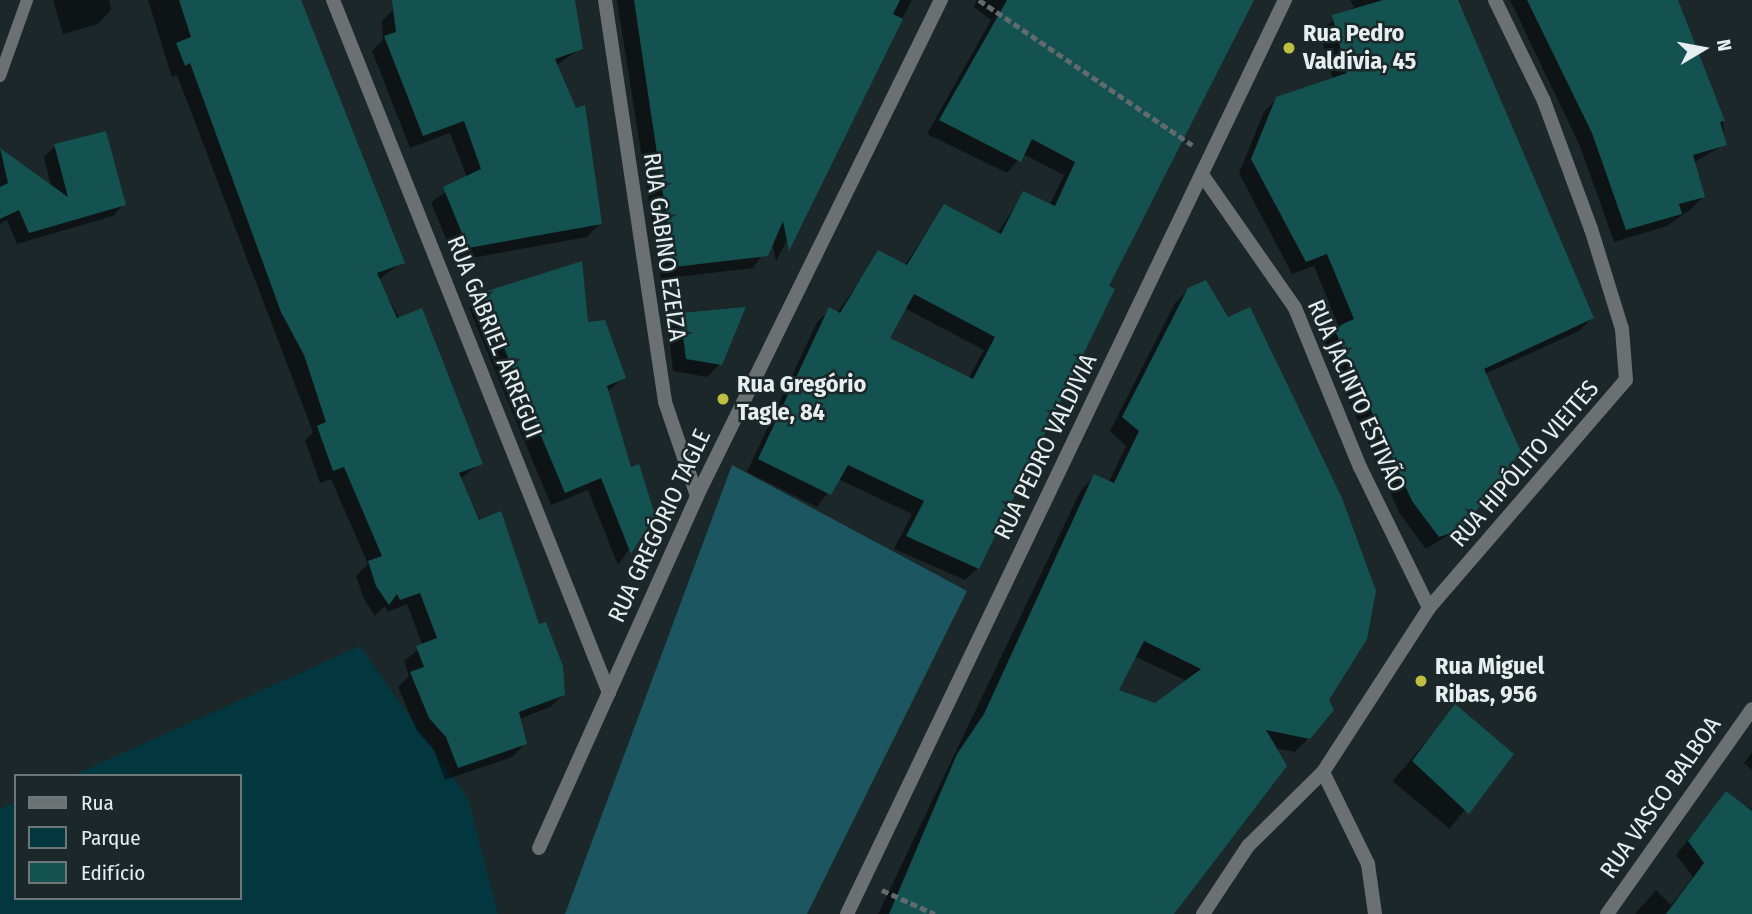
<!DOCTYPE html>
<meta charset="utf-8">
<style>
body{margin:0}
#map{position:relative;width:1752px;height:914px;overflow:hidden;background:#1b2729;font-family:"Fira Sans Condensed",sans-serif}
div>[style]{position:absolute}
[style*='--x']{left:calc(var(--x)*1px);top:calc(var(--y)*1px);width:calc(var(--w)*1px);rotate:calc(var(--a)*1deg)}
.green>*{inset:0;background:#03373f}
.forest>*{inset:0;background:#1b5661}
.shadow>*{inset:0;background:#0007;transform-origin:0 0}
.building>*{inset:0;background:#135250}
.path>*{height:4.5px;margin-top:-2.25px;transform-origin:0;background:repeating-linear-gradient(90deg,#616b6d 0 7px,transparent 0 10.5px)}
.lane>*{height:12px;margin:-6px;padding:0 6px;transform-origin:6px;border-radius:6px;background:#6b7073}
.street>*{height:14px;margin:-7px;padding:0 7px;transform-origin:7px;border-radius:7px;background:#6b7073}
.dots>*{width:19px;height:19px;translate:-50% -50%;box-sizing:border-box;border:4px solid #1b2729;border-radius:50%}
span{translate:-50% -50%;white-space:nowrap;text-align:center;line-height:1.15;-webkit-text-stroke:5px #1b2729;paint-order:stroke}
.poi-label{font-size:24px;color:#e7eef0;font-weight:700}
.left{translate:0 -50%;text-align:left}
.street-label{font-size:24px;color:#e7eef0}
.legend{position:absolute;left:14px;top:774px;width:228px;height:126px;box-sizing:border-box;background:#1b2729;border:2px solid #6d7779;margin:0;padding:9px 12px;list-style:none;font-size:21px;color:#e7eef0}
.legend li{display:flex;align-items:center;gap:14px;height:35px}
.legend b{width:35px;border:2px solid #6d7779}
.north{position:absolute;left:1668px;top:14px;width:70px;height:70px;-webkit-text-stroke:5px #1b2729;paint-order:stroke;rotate:80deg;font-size:19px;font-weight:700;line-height:28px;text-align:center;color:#e7eef0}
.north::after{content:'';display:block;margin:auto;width:24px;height:32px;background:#e7eef0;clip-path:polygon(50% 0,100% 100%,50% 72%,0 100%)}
</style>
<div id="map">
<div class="green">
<i style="clip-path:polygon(360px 646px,468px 799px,498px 914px,0 914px,0 809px,16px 801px,16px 898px,240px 898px,240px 776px,72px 776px)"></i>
</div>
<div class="forest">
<i style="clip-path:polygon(732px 465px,967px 591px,807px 914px,565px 914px)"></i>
</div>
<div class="shadow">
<i style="clip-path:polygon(53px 0,109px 0,111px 10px,98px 24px,63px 34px)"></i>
<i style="clip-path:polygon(148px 0,299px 0,403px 262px,378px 280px,481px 463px,460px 479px,564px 694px,550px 707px,519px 719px,525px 744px,512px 757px,445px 780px,434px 750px,417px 731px,398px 687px,409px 676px,404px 661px,423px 646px,407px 604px,387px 612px,385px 606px,375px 616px,364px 599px,356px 576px,368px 564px,331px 479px,320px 483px,305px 440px,313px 432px,177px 75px,172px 77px)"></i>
<i style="clip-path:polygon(403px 0,573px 0,581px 48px,556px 66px,600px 224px,587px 237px,455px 261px,431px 202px,467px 178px,450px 133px,410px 148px,372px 51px,383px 40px,382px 21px)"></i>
<i style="clip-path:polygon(617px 0,912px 0,776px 261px,772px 242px,753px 268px,661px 279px)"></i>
<i style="clip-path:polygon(evenodd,977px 0,1251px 0,1107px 287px,978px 568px,965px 580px,894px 549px,912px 514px,838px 479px,817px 507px,747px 472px,817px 322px,830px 310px,837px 313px,879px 253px,904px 266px,945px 206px,997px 234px,1024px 193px,1049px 206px,1064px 175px,1023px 154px,1007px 173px,927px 134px,991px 20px,974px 7px,977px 0,904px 308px,984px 350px,968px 379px,887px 339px,904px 308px)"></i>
<i style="clip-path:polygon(1350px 0,1456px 0,1592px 318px,1579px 331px,1485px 374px,1460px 528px,1426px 549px,1400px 514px,1322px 342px,1339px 327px,1314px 266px,1292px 274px,1239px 173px,1264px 112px,1277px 98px,1333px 79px,1319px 30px,1354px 7px)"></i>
<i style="clip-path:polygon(1510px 0,1676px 0,1723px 121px,1725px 144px,1693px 163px,1703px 197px,1691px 209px,1667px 226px,1614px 242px,1580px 146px)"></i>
<i style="clip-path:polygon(55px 146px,124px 204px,113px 216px,17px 244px,7px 220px,0 224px,0 150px,51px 187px,44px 157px)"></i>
<i style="clip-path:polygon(evenodd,1189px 289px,1327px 700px,1309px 738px,1295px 752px,1274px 748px,1171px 914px,878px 914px,1081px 490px,1095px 476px,1109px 482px,1126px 446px,1110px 431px,1175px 303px,1189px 289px,1134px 656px,1187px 681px,1155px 705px,1117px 691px,1134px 656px)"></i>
<i style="clip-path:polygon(482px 295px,587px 324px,624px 377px,607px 392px,629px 470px,653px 515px,618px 565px,588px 490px,551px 505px,469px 308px)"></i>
<i style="clip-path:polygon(681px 315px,720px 364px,707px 377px,673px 371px,668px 328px)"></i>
<i style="left:1455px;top:707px;width:74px;height:97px;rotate:40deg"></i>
<i style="clip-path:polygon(1752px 752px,1752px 770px,1744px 763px)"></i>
<i style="clip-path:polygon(1726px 793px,1752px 810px,1752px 914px,1635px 914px,1656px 890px,1671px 905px,1693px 877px,1676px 855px)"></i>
</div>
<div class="building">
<i style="clip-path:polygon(179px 0,301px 0,405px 263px,377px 273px,397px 318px,422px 308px,483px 464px,459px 473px,479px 520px,501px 511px,539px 624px,546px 622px,563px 666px,565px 695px,519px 712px,527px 744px,458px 768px,446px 737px,429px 718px,410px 672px,424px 667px,416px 646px,437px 638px,420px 593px,400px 600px,397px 594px,389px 605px,376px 586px,368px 561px,382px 556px,344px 467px,333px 471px,317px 426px,326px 422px,304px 355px,281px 312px,190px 63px,185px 66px,176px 43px,191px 37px)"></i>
<i style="clip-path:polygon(392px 0,575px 0,583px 49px,555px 59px,576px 108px,585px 105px,602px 224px,468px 248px,443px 187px,481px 169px,464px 121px,423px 136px,384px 36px,396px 32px)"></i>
<i style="clip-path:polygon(634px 0,900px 0,893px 14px,903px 19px,789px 251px,783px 221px,768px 256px,674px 267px)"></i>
<i style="clip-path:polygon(evenodd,1007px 0,1254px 0,1109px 286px,1115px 289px,979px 569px,906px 536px,924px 501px,848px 465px,831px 495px,758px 459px,829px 307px,840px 313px,878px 250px,907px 265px,944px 204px,1001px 234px,1023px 191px,1055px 206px,1075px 162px,1032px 139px,1021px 162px,939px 120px,1007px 0,914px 294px,995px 337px,973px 379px,890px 338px,914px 294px)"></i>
<i style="clip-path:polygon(1383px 0,1458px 0,1594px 318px,1484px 369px,1521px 452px,1462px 529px,1439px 537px,1412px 501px,1334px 328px,1354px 319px,1327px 254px,1306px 262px,1251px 159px,1276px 97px,1347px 73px,1332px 15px)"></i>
<i style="clip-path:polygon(1527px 0,1678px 0,1725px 121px,1720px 122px,1727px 145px,1693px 155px,1705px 197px,1679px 204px,1682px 214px,1626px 230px,1592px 133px)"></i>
<i style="clip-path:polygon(106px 131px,126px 205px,29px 233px,19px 210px,0 219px,0 187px,8px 183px,0 148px,68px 197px,54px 144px)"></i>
<i style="clip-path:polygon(582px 261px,588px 322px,605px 320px,626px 378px,607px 386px,631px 467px,639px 464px,655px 515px,631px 554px,601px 478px,565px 493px,481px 293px)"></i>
<i style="clip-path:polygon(evenodd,1206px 280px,1228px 317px,1250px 307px,1342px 498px,1376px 591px,1367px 639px,1329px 700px,1334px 710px,1310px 739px,1266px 730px,1287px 766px,1174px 914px,889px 914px,957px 754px,984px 714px,1094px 474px,1114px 483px,1139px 431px,1122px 417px,1188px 288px,1206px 280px,1144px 641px,1201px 669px,1155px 703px,1119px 690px,1144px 641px)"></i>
<i style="clip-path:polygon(746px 307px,722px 365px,686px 359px,680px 313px)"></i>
<i style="clip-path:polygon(1455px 704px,1514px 754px,1469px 814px,1412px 761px)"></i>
<i style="clip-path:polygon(1726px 791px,1752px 811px,1752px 914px,1666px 914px,1704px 863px,1688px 841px)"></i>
</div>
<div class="path">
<i style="--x:979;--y:0;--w:258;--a:34.2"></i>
<i style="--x:882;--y:890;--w:58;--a:24.4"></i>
</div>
<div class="lane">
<i style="--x:0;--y:76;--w:81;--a:-70.4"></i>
</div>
<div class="street">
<i style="--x:333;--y:0;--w:746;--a:68.28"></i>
<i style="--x:605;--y:0;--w:406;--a:81.5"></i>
<i style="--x:665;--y:402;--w:99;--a:71.2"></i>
<i style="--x:1203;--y:176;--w:161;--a:55.1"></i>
<i style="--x:1295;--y:308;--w:172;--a:67.8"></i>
<i style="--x:1360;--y:467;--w:157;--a:63.9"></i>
<i style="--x:1323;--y:772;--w:102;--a:63.9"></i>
<i style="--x:1368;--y:864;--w:50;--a:82"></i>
<i style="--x:539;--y:848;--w:386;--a:-65.8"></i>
<i style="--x:697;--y:496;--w:553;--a:-63.81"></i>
<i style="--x:847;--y:914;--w:1014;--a:-64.4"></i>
<i style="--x:1203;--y:914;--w:82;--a:-56.5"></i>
<i style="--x:1248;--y:846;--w:105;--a:-44.6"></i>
<i style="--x:1323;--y:772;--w:195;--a:-57.1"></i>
<i style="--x:1429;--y:608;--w:301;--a:-49.2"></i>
<i style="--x:1626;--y:380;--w:51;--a:-94.5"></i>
<i style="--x:1622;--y:329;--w:105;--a:-107.2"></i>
<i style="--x:1591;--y:229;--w:136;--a:-110.2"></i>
<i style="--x:1544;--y:101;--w:112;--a:-115.9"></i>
<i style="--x:1607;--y:914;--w:251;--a:-54.7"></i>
</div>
<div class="dots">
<i style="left:1289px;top:48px;background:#bebf42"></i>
<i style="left:723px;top:399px;background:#bebf42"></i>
<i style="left:1421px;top:681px;background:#bebf42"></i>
</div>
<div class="poi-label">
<span class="left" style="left:1303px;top:48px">Rua Pedro<br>Valdívia, 45</span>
<span class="left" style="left:737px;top:399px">Rua Gregório<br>Tagle, 84</span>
<span class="left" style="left:1435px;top:681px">Rua Miguel<br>Ribas, 956</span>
</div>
<div class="street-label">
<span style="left:664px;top:247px;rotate:82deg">RUA GABINO EZEIZA</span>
<span style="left:494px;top:337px;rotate:68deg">RUA GABRIEL ARREGUI</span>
<span style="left:1356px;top:396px;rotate:66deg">RUA JACINTO ESTIVÃO</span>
<span style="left:1046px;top:447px;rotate:-64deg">RUA PEDRO VALDIVIA</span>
<span style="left:1525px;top:464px;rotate:-49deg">RUA HIPÓLITO VIEITES</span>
<span style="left:660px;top:526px;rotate:-65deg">RUA GREGÓRIO TAGLE</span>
<span style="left:1661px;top:798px;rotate:-55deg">RUA VASCO BALBOA</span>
</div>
<ul class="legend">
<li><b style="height:9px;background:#6b7073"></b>Rua</li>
<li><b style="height:19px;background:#03373f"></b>Parque</li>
<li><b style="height:19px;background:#135250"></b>Edifício</li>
</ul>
<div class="north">N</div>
</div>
